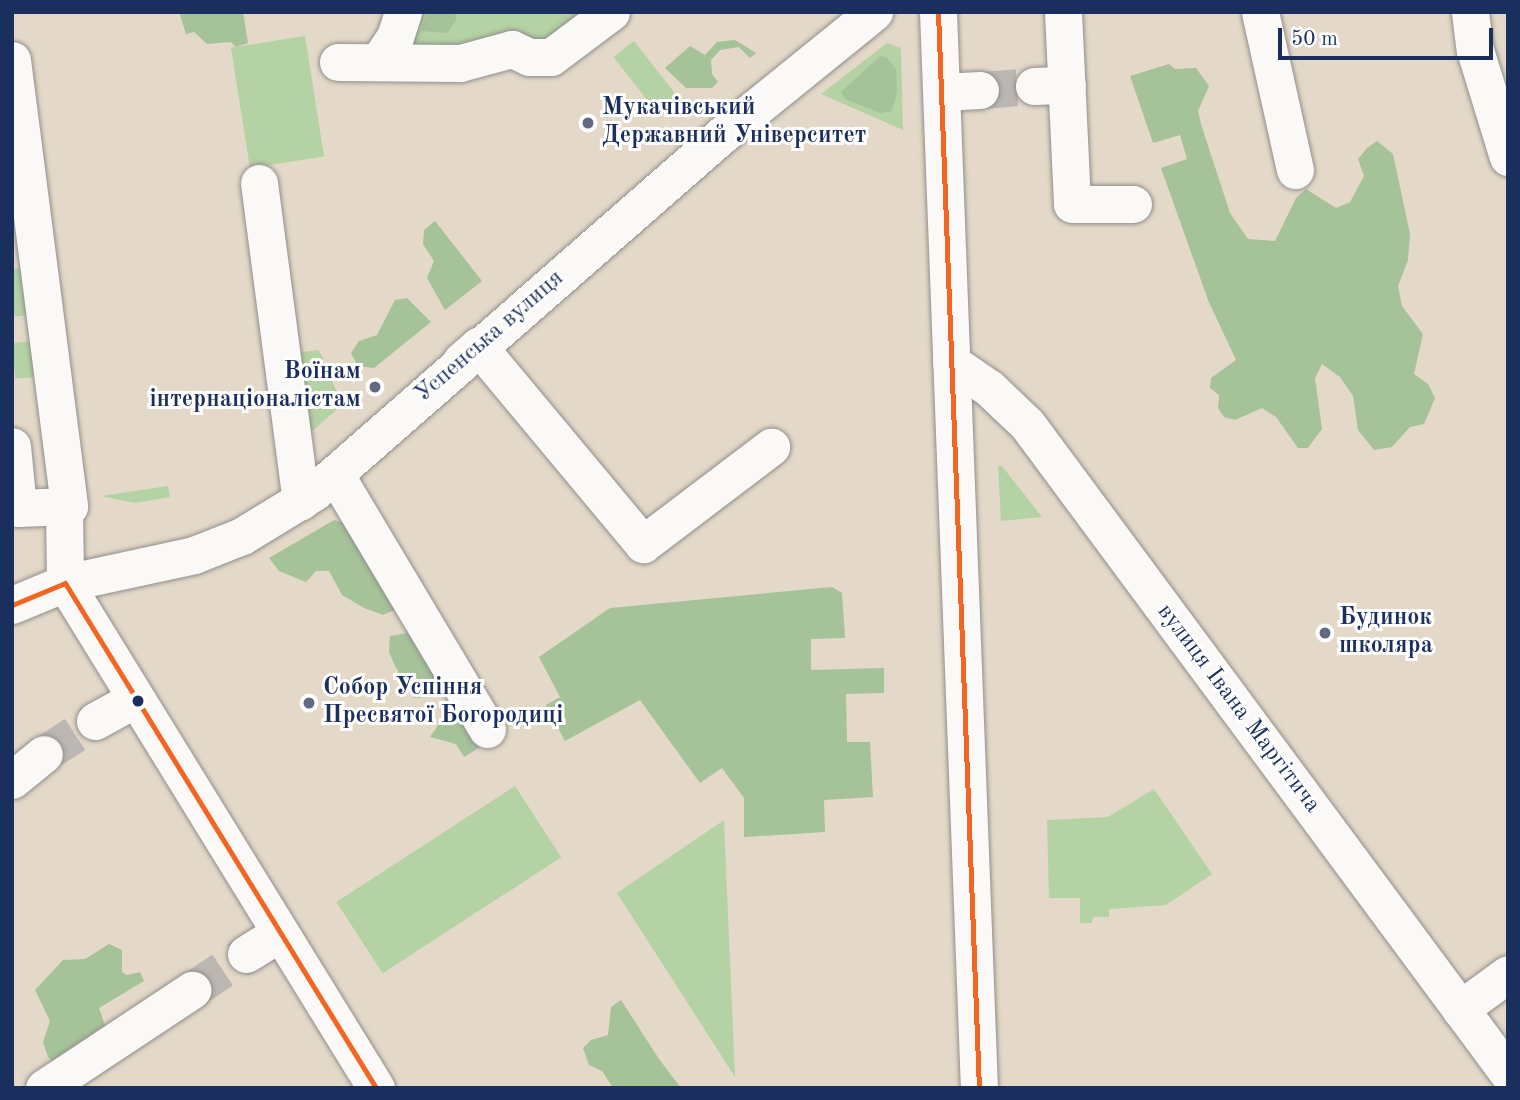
<!DOCTYPE html>
<meta charset="utf-8">
<style>
body{margin:0}
#map{position:relative;width:1520px;height:1100px;overflow:hidden;background:#e4d9c8;font-family:"Old Standard TT",serif}
div>[style]{position:absolute}
[style*='--x']{left:calc(var(--x)*1px);top:calc(var(--y)*1px);width:calc(var(--w)*1px);rotate:calc(var(--a)*1deg)}
.green>*{inset:0;background:#b4d2a3;transform-origin:0 0}
.forest>*{inset:0;background:#a5c299}
.minor-tunnel>*{height:37px;margin-top:-18.5px;transform-origin:0;background:repeating-linear-gradient(90deg,#bcb7b3 0 37px,transparent 0 55px)}
.roads{filter:drop-shadow(0 0 2px #908e8d) drop-shadow(0 0 2px #908e8d)}
.minor>*{height:37px;margin:-18.5px;padding:0 18.5px;transform-origin:18.5px;border-radius:18.5px;background:#fbf9f7}
.bus-1>*{height:5px;margin:-2.5px;padding:0 2.5px;transform-origin:2.5px;border-radius:2.5px;background:#f26522}
.dots>*{width:19px;height:19px;translate:-50% -50%;box-sizing:border-box;border:4px solid #fff;border-radius:50%}
span{translate:-50% -50%;white-space:nowrap;text-align:center;line-height:1.15;-webkit-text-stroke:6px #fff;paint-order:stroke}
.poi-label{font-size:24px;color:#1b2f5e;font-weight:700}
.left{translate:0 -50%;text-align:left}
.right{translate:-100% -50%;text-align:right}
.street-label{font-size:24px;color:#1b2f5e}
.frame{position:absolute;inset:0;border:14px solid #1b2f5e;pointer-events:none}
.scale{position:absolute;left:1278px;top:28px;width:215px;height:32px;box-sizing:border-box;border:4px solid #1b2f5e;border-top:0;padding-left:9px;font-size:21px;line-height:24px;white-space:nowrap;color:#1b2f5e;-webkit-text-stroke:5px #fff;paint-order:stroke}
</style>
<div id="map">
<div class="green">
<i style="clip-path:polygon(396px 12px,611px 12px,559px 53px,387px 43px)"></i>
<i style="left:305px;top:36px;width:122px;height:75px;rotate:81deg"></i>
<i style="left:634px;top:41px;width:75px;height:26px;rotate:52deg"></i>
<i style="clip-path:polygon(887px 43px,901px 48px,903px 130px,821px 94px)"></i>
<i style="clip-path:polygon(35px 267px,40px 313px,12px 317px,12px 269px)"></i>
<i style="left:45px;top:340px;width:36px;height:33px;rotate:85deg"></i>
<i style="clip-path:polygon(318px 350px,324px 359px,307px 365px,312px 381px,330px 375px,342px 405px,301px 441px,287px 354px)"></i>
<i style="clip-path:polygon(998px 466px,1002px 466px,1042px 517px,1001px 521px)"></i>
<i style="clip-path:polygon(168px 486px,170px 497px,135px 503px,101px 496px)"></i>
<i style="left:515px;top:786px;width:85px;height:213px;rotate:57deg"></i>
<i style="clip-path:polygon(1154px 789px,1212px 874px,1166px 905px,1109px 909px,1109px 917px,1093px 917px,1092px 923px,1080px 923px,1080px 898px,1049px 898px,1047px 820px,1108px 817px)"></i>
<i style="clip-path:polygon(724px 820px,735px 1077px,617px 893px)"></i>
</div>
<div class="forest">
<i style="clip-path:polygon(179px 12px,243px 12px,248px 43px,236px 47px,231px 42px,207px 44px,194px 32px,186px 34px)"></i>
<i style="clip-path:polygon(428px 12px,455px 12px,456px 20px,447px 33px,421px 31px)"></i>
<i style="clip-path:polygon(735px 40px,756px 53px,750px 58px,739px 47px,720px 50px,711px 60px,712px 74px,718px 82px,712px 88px,686px 88px,665px 68px,690px 46px,705px 55px,717px 42px)"></i>
<i style="clip-path:polygon(880px 56px,886px 57px,896px 69px,897px 92px,892px 111px,880px 113px,845px 99px,841px 92px)"></i>
<i style="clip-path:polygon(1169px 64px,1175px 69px,1196px 68px,1209px 86px,1198px 111px,1201px 124px,1230px 213px,1248px 239px,1275px 241px,1296px 198px,1306px 189px,1336px 208px,1350px 202px,1364px 176px,1358px 159px,1367px 148px,1377px 141px,1393px 154px,1410px 234px,1408px 260px,1398px 286px,1402px 306px,1423px 334px,1414px 374px,1428px 384px,1435px 398px,1424px 424px,1410px 427px,1392px 447px,1374px 450px,1358px 430px,1353px 396px,1340px 377px,1322px 364px,1315px 378px,1322px 429px,1308px 448px,1298px 448px,1276px 417px,1262px 408px,1235px 420px,1224px 417px,1218px 408px,1219px 395px,1210px 388px,1211px 378px,1236px 360px,1208px 300px,1161px 168px,1187px 159px,1180px 135px,1153px 143px,1130px 76px)"></i>
<i style="clip-path:polygon(435px 221px,482px 281px,445px 310px,427px 278px,434px 261px,423px 244px,424px 230px)"></i>
<i style="clip-path:polygon(407px 298px,431px 322px,374px 368px,358px 366px,351px 353px,359px 341px,377px 335px,395px 300px)"></i>
<i style="clip-path:polygon(334px 520px,352px 526px,399px 608px,383px 615px,364px 608px,342px 595px,329px 571px,316px 571px,306px 582px,279px 571px,269px 558px)"></i>
<i style="clip-path:polygon(832px 587px,842px 593px,845px 638px,811px 639px,811px 670px,884px 668px,884px 693px,846px 694px,847px 742px,870px 742px,873px 797px,824px 800px,825px 832px,744px 837px,744px 798px,722px 768px,700px 783px,640px 700px,565px 741px,546px 705px,560px 697px,539px 657px,610px 608px)"></i>
<i style="clip-path:polygon(413px 632px,449px 695px,414px 698px,395px 666px,389px 652px,390px 636px)"></i>
<i style="clip-path:polygon(454px 702px,480px 747px,464px 757px,456px 744px,430px 737px)"></i>
<i style="clip-path:polygon(109px 944px,122px 950px,122px 972px,127px 975px,140px 972px,144px 981px,99px 1008px,106px 1028px,61px 1070px,48px 1057px,43px 1042px,50px 1021px,35px 990px,63px 960px,85px 959px)"></i>
<i style="clip-path:polygon(621px 1000px,659px 1059px,681px 1088px,613px 1088px,602px 1071px,589px 1065px,583px 1048px,591px 1040px,608px 1035px,611px 1007px)"></i>
</div>
<div class="minor-tunnel">
<i style="--x:980;--y:90;--w:54;--a:-4.2"></i>
<i style="--x:44;--y:754;--w:61;--a:-32.9"></i>
<i style="--x:192;--y:990;--w:65;--a:-33.7"></i>
</div>
<div class="roads">
<div class="minor">
<i style="--x:938;--y:12;--w:1077;--a:87.82"></i>
<i style="--x:1063;--y:12;--w:192;--a:87.3"></i>
<i style="--x:1072;--y:204;--w:61;--a:0"></i>
<i style="--x:1260;--y:12;--w:162;--a:77.5"></i>
<i style="--x:1470;--y:12;--w:38;--a:83"></i>
<i style="--x:1475;--y:50;--w:112;--a:72.9"></i>
<i style="--x:12;--y:60;--w:450;--a:82.7"></i>
<i style="--x:69;--y:506;--w:51;--a:177.8"></i>
<i style="--x:18;--y:508;--w:62;--a:-95.5"></i>
<i style="--x:338;--y:62;--w:122;--a:0.5"></i>
<i style="--x:460;--y:63;--w:54;--a:-15.1"></i>
<i style="--x:512;--y:49;--w:19;--a:25"></i>
<i style="--x:529;--y:57;--w:22;--a:0"></i>
<i style="--x:551;--y:57;--w:75;--a:-36.9"></i>
<i style="--x:378;--y:62;--w:30;--a:-56"></i>
<i style="--x:395;--y:37;--w:26;--a:-72"></i>
<i style="--x:1034;--y:86;--w:33;--a:-2"></i>
<i style="--x:942;--y:92;--w:38;--a:-3"></i>
<i style="--x:259;--y:183;--w:321;--a:82.5"></i>
<i style="--x:461;--y:361;--w:23;--a:-41"></i>
<i style="--x:478;--y:346;--w:258;--a:50.2"></i>
<i style="--x:643;--y:544;--w:161;--a:-37.2"></i>
<i style="--x:951;--y:362;--w:46;--a:34.4"></i>
<i style="--x:989;--y:388;--w:52;--a:43.5"></i>
<i style="--x:1027;--y:424;--w:808;--a:53.46"></i>
<i style="--x:335;--y:474;--w:297;--a:59.2"></i>
<i style="--x:64;--y:508;--w:75;--a:89.2"></i>
<i style="--x:65;--y:583;--w:593;--a:58.37"></i>
<i style="--x:12;--y:605;--w:57;--a:-22.5"></i>
<i style="--x:65;--y:583;--w:132;--a:-12.2"></i>
<i style="--x:194;--y:555;--w:52;--a:-21.6"></i>
<i style="--x:242;--y:536;--w:84;--a:-31.4"></i>
<i style="--x:314;--y:492;--w:542;--a:-41.19"></i>
<i style="--x:722;--y:135;--w:196;--a:-39"></i>
<i style="--x:95;--y:721;--w:46;--a:-28.8"></i>
<i style="--x:12;--y:780;--w:41;--a:-39.1"></i>
<i style="--x:246;--y:954;--w:39;--a:-32"></i>
<i style="--x:1460;--y:1009;--w:59;--a:-36.1"></i>
<i style="--x:44;--y:1088;--w:178;--a:-33.5"></i>
</div>
</div>
<div class="bus-1">
<i style="--x:938;--y:12;--w:1077;--a:87.82"></i>
<i style="--x:12;--y:605;--w:57;--a:-22.5"></i>
<i style="--x:65;--y:583;--w:593;--a:58.37"></i>
</div>
<div class="dots">
<i style="left:588px;top:123px;background:#616a83"></i>
<i style="left:375px;top:387px;background:#616a83"></i>
<i style="left:1325px;top:633px;background:#616a83"></i>
<i style="left:138px;top:701px;background:#1b2f5e"></i>
<i style="left:309px;top:703px;background:#616a83"></i>
</div>
<div class="poi-label">
<span class="left" style="left:602px;top:123px">Мукачівський<br>Державний Університет</span>
<span class="right" style="left:361px;top:387px">Воїнам<br>інтернаціоналістам</span>
<span class="left" style="left:1339px;top:633px">Будинок<br>школяра</span>
<span class="left" style="left:323px;top:703px">Собор Успіння<br>Пресвятої Богородиці</span>
</div>
<div class="street-label">
<span style="left:490px;top:337px;rotate:-41deg">Успенська вулиця</span>
<span style="left:1238px;top:709px;rotate:53deg">вулиця Івана Маргітича</span>
</div>
<div class="frame"></div>
<div class="scale">50 m</div>
</div>
